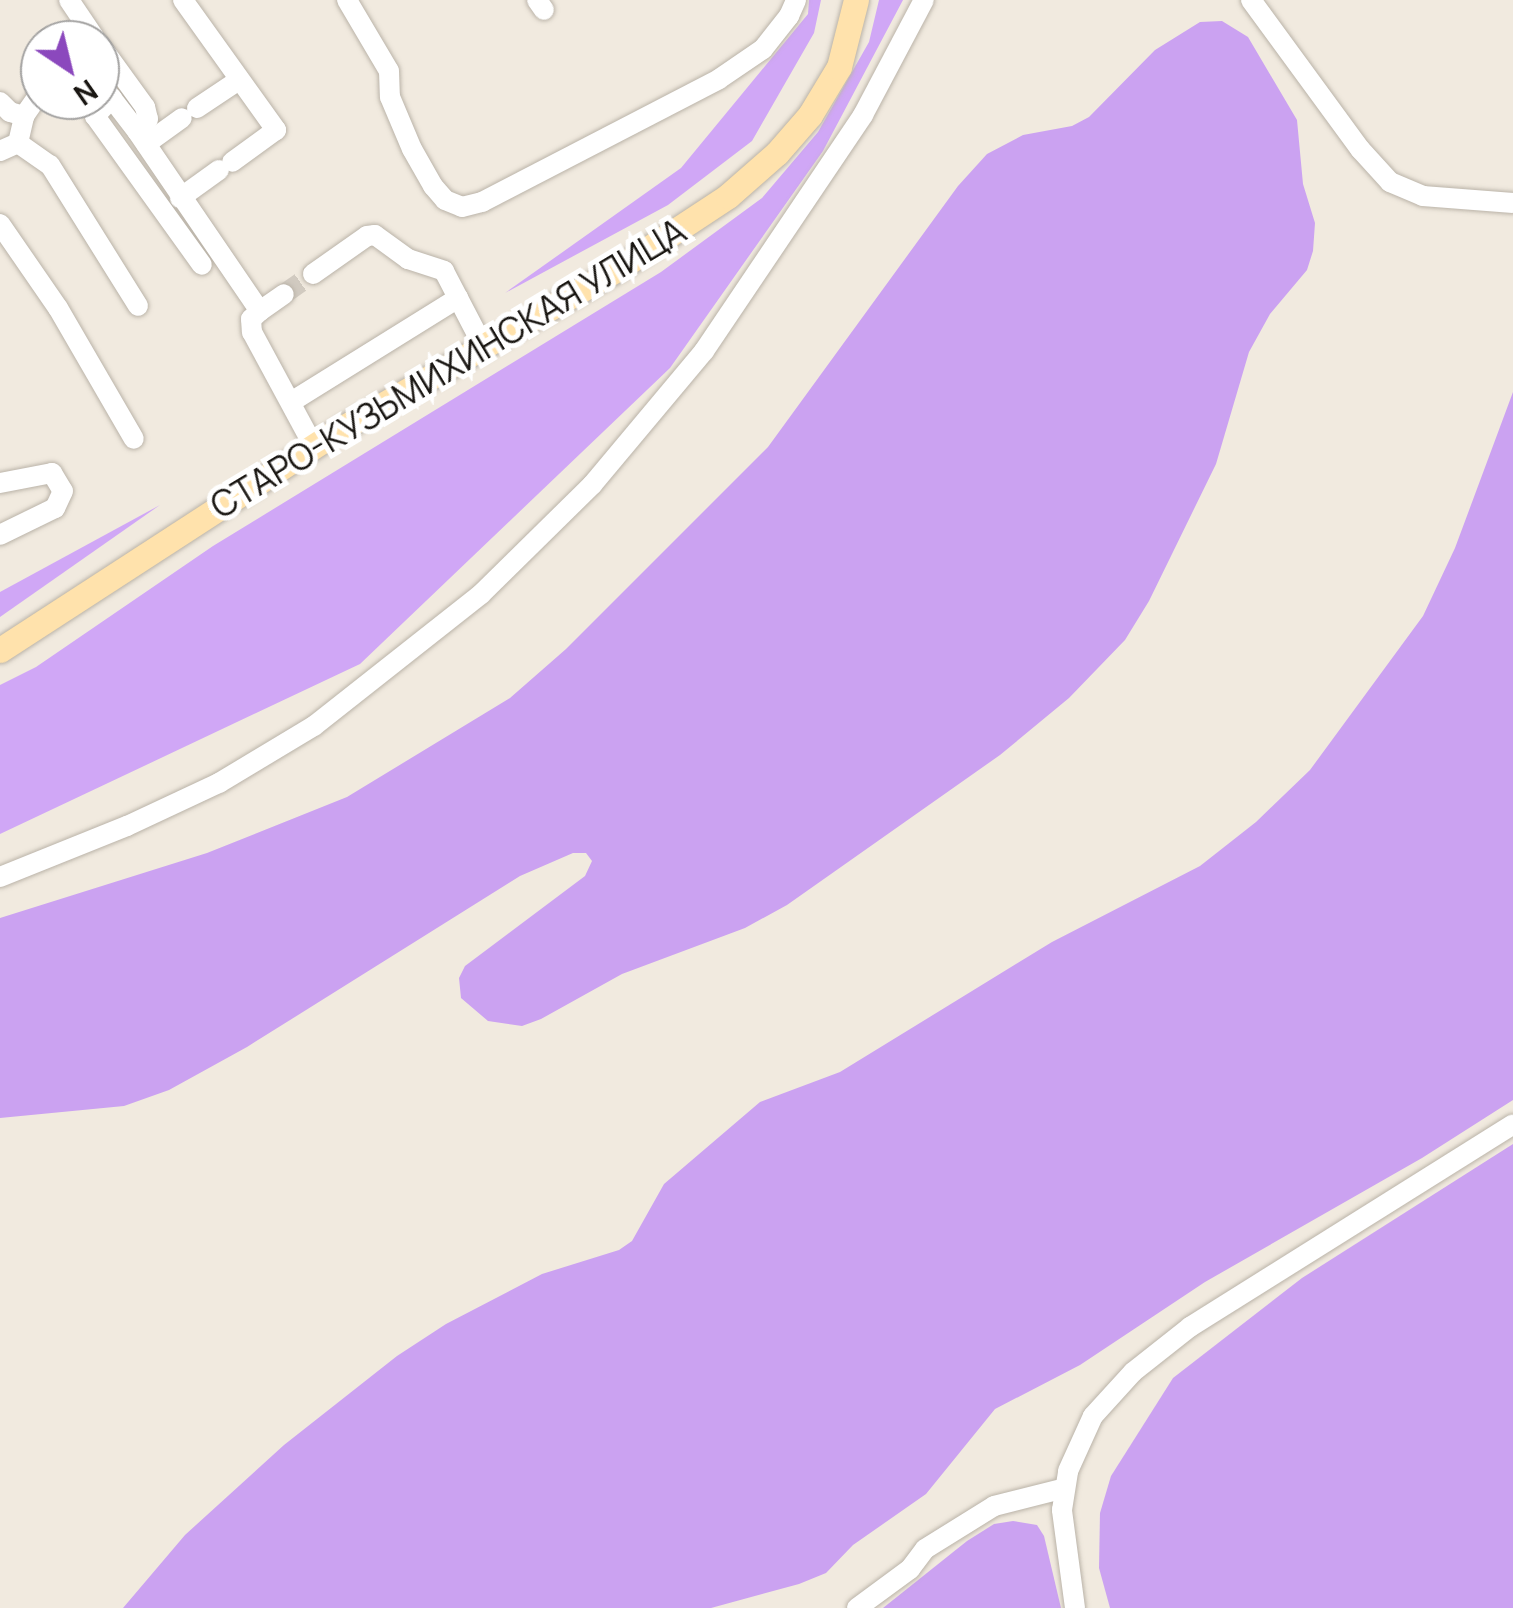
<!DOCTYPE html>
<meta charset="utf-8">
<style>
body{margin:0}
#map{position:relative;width:1513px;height:1608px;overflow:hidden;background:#f1eadf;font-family:Manrope,sans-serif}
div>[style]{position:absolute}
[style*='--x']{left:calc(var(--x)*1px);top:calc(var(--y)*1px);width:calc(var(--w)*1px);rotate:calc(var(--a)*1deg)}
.forest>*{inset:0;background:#d0a7f6}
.water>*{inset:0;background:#cba2f1}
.minor-tunnel>*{height:20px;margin-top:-10px;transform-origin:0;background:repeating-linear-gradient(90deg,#d1cac0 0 20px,transparent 0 30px)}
.roads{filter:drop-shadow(0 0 2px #bab3a8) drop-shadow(0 0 2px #bab3a8)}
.minor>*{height:20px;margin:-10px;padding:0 10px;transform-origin:10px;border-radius:10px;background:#fff}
.major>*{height:25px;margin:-12.5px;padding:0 12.5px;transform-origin:12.5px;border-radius:12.5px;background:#ffe2ac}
span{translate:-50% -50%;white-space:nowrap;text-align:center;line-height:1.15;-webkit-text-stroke:10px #fff;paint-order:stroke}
.street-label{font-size:35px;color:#1a1713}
.north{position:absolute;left:20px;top:20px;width:100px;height:100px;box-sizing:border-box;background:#fff;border:2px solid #a3a2a1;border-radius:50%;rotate:145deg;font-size:28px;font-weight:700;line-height:40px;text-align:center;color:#1a1713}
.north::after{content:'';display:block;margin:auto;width:35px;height:45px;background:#8b48bd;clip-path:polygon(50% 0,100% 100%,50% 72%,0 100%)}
</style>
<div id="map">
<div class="forest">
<i style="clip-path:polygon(809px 0,821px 0,814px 33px,752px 141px,668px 205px,505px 293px,681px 168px,808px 14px)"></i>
<i style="clip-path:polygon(879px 0,903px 0,823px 151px,670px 368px,360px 664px,0 834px,0 685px,36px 667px,213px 546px,661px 272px,762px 198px,818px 132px,869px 42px)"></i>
<i style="clip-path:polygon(160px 505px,0 617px,0 592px)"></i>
</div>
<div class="water">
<i style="clip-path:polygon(1222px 21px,1248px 37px,1297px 120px,1303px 184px,1315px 223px,1313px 251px,1307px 270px,1270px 314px,1249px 352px,1216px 464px,1149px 601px,1125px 640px,1069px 698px,1000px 755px,787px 905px,745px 928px,622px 974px,541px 1019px,522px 1026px,488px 1021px,461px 998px,459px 978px,465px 966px,585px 876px,592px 861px,586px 853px,573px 853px,520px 876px,247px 1047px,169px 1090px,124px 1106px,0 1118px,0 918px,207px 853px,347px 797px,510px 698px,566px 649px,768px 447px,958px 186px,987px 154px,1023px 135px,1072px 126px,1089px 117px,1155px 50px,1200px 22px)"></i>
<i style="clip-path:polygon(1513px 392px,1513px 1100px,1422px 1158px,1205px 1282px,1080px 1365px,995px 1409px,926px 1494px,853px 1545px,826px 1573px,799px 1584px,711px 1608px,123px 1608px,185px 1535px,284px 1445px,397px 1356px,446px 1324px,542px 1274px,619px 1250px,632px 1241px,664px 1184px,760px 1102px,840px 1072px,1052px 942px,1200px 866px,1256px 822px,1310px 770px,1423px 616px,1455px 548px)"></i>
<i style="clip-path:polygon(1513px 1144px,1513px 1608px,1110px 1608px,1099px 1568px,1100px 1513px,1111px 1476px,1173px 1378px,1302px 1278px)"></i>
<i style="clip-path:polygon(1013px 1521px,1037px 1525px,1044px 1536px,1061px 1608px,883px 1608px,967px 1541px,994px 1524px)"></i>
</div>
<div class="minor-tunnel">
<i style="--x:284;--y:294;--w:35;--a:-35"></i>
</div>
<div class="roads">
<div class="minor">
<i style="--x:69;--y:0;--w:48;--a:56"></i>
<i style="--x:183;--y:0;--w:160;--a:54.4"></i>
<i style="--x:276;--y:130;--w:54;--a:144"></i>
<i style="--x:347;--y:0;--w:82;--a:59.4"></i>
<i style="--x:389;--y:71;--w:26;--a:88"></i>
<i style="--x:390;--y:97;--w:56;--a:67.1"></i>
<i style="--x:412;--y:149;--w:43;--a:60.4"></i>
<i style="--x:433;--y:186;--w:18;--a:49"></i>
<i style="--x:445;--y:200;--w:18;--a:22"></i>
<i style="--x:462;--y:207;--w:21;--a:-14"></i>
<i style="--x:482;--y:202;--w:267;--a:-27.4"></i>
<i style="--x:719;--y:79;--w:53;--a:-34.3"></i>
<i style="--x:763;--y:49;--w:42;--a:-51.8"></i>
<i style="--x:789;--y:16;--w:17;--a:-66"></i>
<i style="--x:537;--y:0;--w:12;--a:55"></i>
<i style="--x:1251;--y:0;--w:185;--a:53.8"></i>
<i style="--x:1360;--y:149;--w:45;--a:47.7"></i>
<i style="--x:1390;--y:182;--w:36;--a:23"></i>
<i style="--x:1423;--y:196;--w:90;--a:4.4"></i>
<i style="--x:100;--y:45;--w:77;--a:54"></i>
<i style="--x:145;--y:107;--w:12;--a:76"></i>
<i style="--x:148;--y:119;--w:16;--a:133"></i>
<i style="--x:137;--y:131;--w:218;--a:55.7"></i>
<i style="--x:260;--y:311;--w:12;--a:138"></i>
<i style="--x:251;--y:319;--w:13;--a:86"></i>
<i style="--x:252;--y:332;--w:128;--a:61.6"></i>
<i style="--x:100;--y:83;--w:61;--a:52.4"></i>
<i style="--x:112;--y:98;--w:25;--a:133"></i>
<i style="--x:95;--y:116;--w:183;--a:54.3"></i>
<i style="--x:0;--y:102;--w:14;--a:45"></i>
<i style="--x:10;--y:112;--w:15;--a:16"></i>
<i style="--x:197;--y:108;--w:50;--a:-33.7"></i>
<i style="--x:18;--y:143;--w:39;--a:35"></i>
<i style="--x:50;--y:165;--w:166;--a:58"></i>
<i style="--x:146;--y:144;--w:44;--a:-35.8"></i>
<i style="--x:0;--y:151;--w:20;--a:-24"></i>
<i style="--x:18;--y:143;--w:28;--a:-77"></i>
<i style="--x:24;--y:116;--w:28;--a:-55"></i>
<i style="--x:180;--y:198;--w:48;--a:-35.7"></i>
<i style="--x:0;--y:224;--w:102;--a:55.4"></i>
<i style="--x:58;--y:308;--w:151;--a:59.9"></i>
<i style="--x:313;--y:274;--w:66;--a:-35.1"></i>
<i style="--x:367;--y:236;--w:8;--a:-7"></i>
<i style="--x:375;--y:235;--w:41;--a:36"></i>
<i style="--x:408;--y:259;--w:38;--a:18"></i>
<i style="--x:444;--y:271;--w:85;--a:62.5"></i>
<i style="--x:260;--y:311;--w:29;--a:-35"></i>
<i style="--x:291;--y:402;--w:197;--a:-31.9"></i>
<i style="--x:0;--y:483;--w:53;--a:-10.9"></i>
<i style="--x:52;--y:473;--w:21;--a:59"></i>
<i style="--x:63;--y:491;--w:19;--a:115"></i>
<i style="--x:55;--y:508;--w:61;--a:153.9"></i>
<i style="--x:0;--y:877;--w:137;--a:-21.9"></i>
<i style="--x:127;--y:826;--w:102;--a:-25.1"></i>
<i style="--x:219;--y:783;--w:111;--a:-31"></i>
<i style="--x:314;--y:726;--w:213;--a:-38.3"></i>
<i style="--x:481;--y:594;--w:156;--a:-44.5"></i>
<i style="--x:592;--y:485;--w:175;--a:-50.1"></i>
<i style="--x:704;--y:351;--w:285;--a:-56"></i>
<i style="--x:863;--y:115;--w:130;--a:-62.1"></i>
<i style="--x:857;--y:1608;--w:66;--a:-36.3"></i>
<i style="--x:910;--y:1569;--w:25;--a:-53"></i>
<i style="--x:925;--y:1549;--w:81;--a:-31.9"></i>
<i style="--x:994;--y:1506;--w:73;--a:-14.2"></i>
<i style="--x:1075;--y:1608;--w:99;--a:-97.6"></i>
<i style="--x:1062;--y:1510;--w:39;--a:-81"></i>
<i style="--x:1068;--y:1471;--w:60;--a:-65.6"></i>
<i style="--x:1093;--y:1416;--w:59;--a:-47.7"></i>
<i style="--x:1133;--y:1372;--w:73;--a:-38.3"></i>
<i style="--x:1190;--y:1327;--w:381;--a:-32.1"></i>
</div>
<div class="major">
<i style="--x:0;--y:650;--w:392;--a:-33"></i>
<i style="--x:329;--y:436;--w:339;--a:-30.1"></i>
<i style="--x:622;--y:266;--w:127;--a:-33.4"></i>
<i style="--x:728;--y:196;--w:65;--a:-41.3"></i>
<i style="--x:777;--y:153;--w:50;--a:-49"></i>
<i style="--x:810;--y:115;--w:56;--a:-58.9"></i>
<i style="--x:839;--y:67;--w:69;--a:-75.8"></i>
</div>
</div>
<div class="street-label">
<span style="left:448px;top:368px;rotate:-31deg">СТАРО-КУЗЬМИХИНСКАЯ УЛИЦА</span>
</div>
<div class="north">N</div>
</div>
